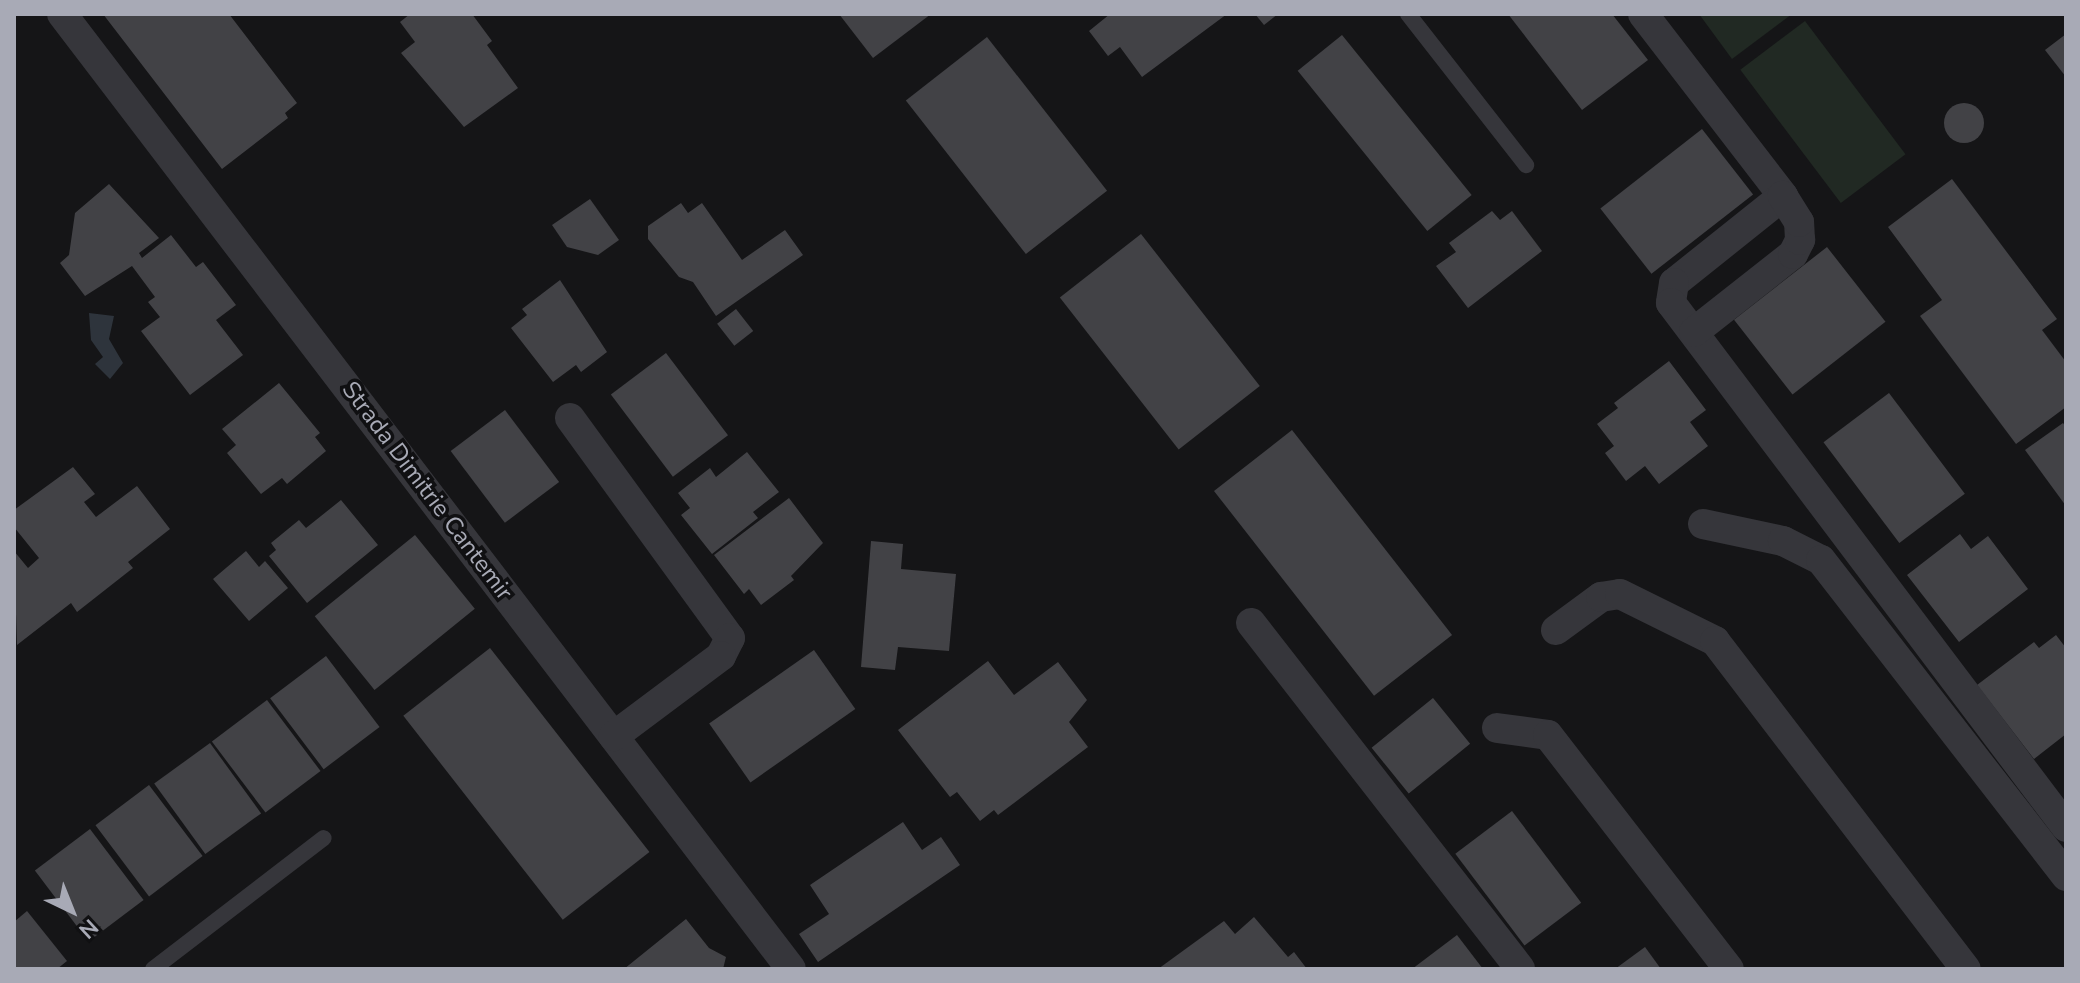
<!DOCTYPE html>
<style>
body{margin:0}
#map{position:relative;width:2080px;height:983px;overflow:hidden;background:#151517;font-family:"Nunito Sans",sans-serif}
div>[style]{position:absolute}
[style*='--x']{left:calc(var(--x)*1px);top:calc(var(--y)*1px);width:calc(var(--w)*1px);rotate:calc(var(--a)*1deg)}
.green>*{inset:0;background:#212923;transform-origin:0 0}
.water>*{inset:0;background:#2e343c}
.building>*{inset:0;background:#424246;transform-origin:0 0}
.round{border-radius:50%}
.service>*{height:16px;margin:-8px;padding:0 8px;transform-origin:8px;border-radius:8px;background:#36363b}
.minor>*{height:30px;margin:-15px;padding:0 15px;transform-origin:15px;border-radius:15px;background:#36363b}
span{translate:-50% -50%;white-space:nowrap;text-align:center;line-height:1.15;-webkit-text-stroke:7px #101012;paint-order:stroke}
.street-label{font-size:24px;color:#a8aab6}
.frame{position:absolute;inset:0;border:16px solid #a8aab6;pointer-events:none}
.north{position:absolute;left:32px;top:871px;width:80px;height:80px;-webkit-text-stroke:6px #101012;paint-order:stroke;rotate:137deg;font-size:22px;font-weight:700;line-height:32px;text-align:center;color:#a8aab6}
.north::after{content:'';display:block;margin:auto;width:28px;height:36px;background:#a8aab6;clip-path:polygon(50% 0,100% 100%,50% 72%,0 100%)}
</style>
<div id="map">
<div class="green">
<i style="clip-path:polygon(1699px 14px,1792px 14px,1732px 59px)"></i>
<i style="left:1805px;top:21px;width:167px;height:81px;rotate:53deg"></i>
</div>
<div class="water">
<i style="clip-path:polygon(89px 313px,114px 316px,109px 339px,123px 363px,110px 379px,95px 364px,103px 357px,91px 340px)"></i>
</div>
<div class="building">
<i style="clip-path:polygon(103px 14px,229px 14px,297px 103px,285px 113px,288px 118px,222px 169px)"></i>
<i style="clip-path:polygon(410px 14px,472px 14px,492px 41px,487px 45px,518px 88px,464px 127px,401px 53px,415px 42px,400px 22px)"></i>
<i style="clip-path:polygon(839px 14px,931px 14px,873px 58px)"></i>
<i style="clip-path:polygon(1110px 14px,1227px 14px,1142px 77px,1120px 47px,1108px 56px,1089px 31px)"></i>
<i style="clip-path:polygon(1255px 14px,1278px 14px,1264px 25px)"></i>
<i style="clip-path:polygon(1508px 14px,1612px 14px,1648px 60px,1582px 110px)"></i>
<i style="clip-path:polygon(2066px 34px,2066px 77px,2045px 50px)"></i>
<i style="left:1342px;top:35px;width:206px;height:57px;rotate:51deg"></i>
<i style="left:987px;top:37px;width:195px;height:103px;rotate:52deg"></i>
<i class="round" style="left:1944px;top:103px;width:40px;height:40px"></i>
<i style="left:1702px;top:129px;width:83px;height:129px;rotate:52deg"></i>
<i style="clip-path:polygon(1952px 179px,2057px 319px,2042px 330px,2066px 362px,2066px 407px,2016px 444px,1920px 316px,1942px 300px,1888px 227px)"></i>
<i style="clip-path:polygon(109px 184px,159px 238px,139px 253px,142px 258px,171px 235px,196px 267px,203px 262px,236px 305px,216px 320px,243px 355px,190px 395px,141px 331px,160px 317px,148px 302px,155px 297px,132px 266px,85px 296px,60px 263px,69px 255px,75px 213px)"></i>
<i style="clip-path:polygon(590px 199px,619px 240px,598px 255px,567px 247px,552px 225px)"></i>
<i style="clip-path:polygon(681px 203px,688px 213px,702px 203px,742px 260px,785px 230px,803px 255px,716px 316px,693px 282px,679px 277px,648px 239px,648px 226px)"></i>
<i style="clip-path:polygon(1492px 211px,1500px 220px,1512px 211px,1542px 251px,1468px 308px,1436px 266px,1456px 252px,1449px 243px)"></i>
<i style="left:1141px;top:234px;width:193px;height:103px;rotate:52deg"></i>
<i style="left:1827px;top:247px;width:95px;height:118px;rotate:52deg"></i>
<i style="clip-path:polygon(560px 280px,607px 352px,581px 372px,576px 365px,553px 382px,511px 328px,527px 315px,522px 309px)"></i>
<i style="left:736px;top:309px;width:28px;height:24px;rotate:52deg"></i>
<i style="left:666px;top:353px;width:103px;height:69px;rotate:53deg"></i>
<i style="clip-path:polygon(1669px 361px,1706px 410px,1690px 422px,1708px 446px,1659px 484px,1645px 466px,1626px 481px,1605px 453px,1614px 446px,1597px 424px,1618px 408px,1614px 403px)"></i>
<i style="clip-path:polygon(279px 383px,320px 433px,315px 437px,326px 451px,287px 484px,282px 478px,261px 494px,227px 453px,236px 445px,222px 429px)"></i>
<i style="left:1889px;top:393px;width:126px;height:82px;rotate:53deg"></i>
<i style="left:505px;top:410px;width:90px;height:68px;rotate:53deg"></i>
<i style="clip-path:polygon(2063px 423px,2066px 427px,2066px 506px,2025px 450px)"></i>
<i style="left:1292px;top:430px;width:260px;height:99px;rotate:52deg"></i>
<i style="clip-path:polygon(747px 452px,779px 492px,753px 512px,758px 518px,712px 554px,681px 515px,690px 508px,678px 493px,710px 468px,716px 477px)"></i>
<i style="clip-path:polygon(73px 467px,95px 494px,84px 502px,96px 517px,137px 486px,170px 529px,128px 562px,133px 568px,77px 612px,71px 603px,17px 645px,14px 551px,28px 568px,39px 558px,14px 527px,14px 510px)"></i>
<i style="clip-path:polygon(789px 498px,823px 543px,791px 576px,794px 580px,761px 605px,749px 589px,744px 594px,714px 555px)"></i>
<i style="clip-path:polygon(341px 500px,378px 545px,307px 603px,269px 556px,276px 550px,271px 543px,299px 520px,306px 528px)"></i>
<i style="clip-path:polygon(1960px 534px,1971px 549px,1988px 536px,2028px 589px,1959px 642px,1907px 575px)"></i>
<i style="left:415px;top:535px;width:95px;height:129px;rotate:51deg"></i>
<i style="clip-path:polygon(871px 541px,903px 544px,901px 569px,956px 574px,949px 651px,898px 647px,895px 670px,861px 667px)"></i>
<i style="clip-path:polygon(246px 551px,259px 567px,265px 561px,288px 588px,249px 621px,213px 579px)"></i>
<i style="clip-path:polygon(2056px 635px,2066px 648px,2066px 734px,2034px 759px,1977px 685px,2034px 642px,2039px 648px)"></i>
<i style="left:490px;top:648px;width:259px;height:110px;rotate:52deg"></i>
<i style="left:814px;top:650px;width:72px;height:128px;rotate:55deg"></i>
<i style="left:326px;top:656px;width:89px;height:70px;rotate:53deg"></i>
<i style="clip-path:polygon(988px 661px,1014px 695px,1058px 662px,1087px 700px,1069px 722px,1088px 747px,998px 815px,994px 810px,980px 821px,957px 792px,950px 797px,898px 730px)"></i>
<i style="left:1433px;top:698px;width:59px;height:79px;rotate:51deg"></i>
<i style="left:267px;top:700px;width:89px;height:69px;rotate:53deg"></i>
<i style="left:210px;top:743px;width:87px;height:69px;rotate:54deg"></i>
<i style="left:149px;top:785px;width:89px;height:67px;rotate:53deg"></i>
<i style="left:1512px;top:811px;width:115px;height:71px;rotate:53deg"></i>
<i style="clip-path:polygon(903px 822px,922px 850px,941px 837px,960px 865px,818px 962px,799px 934px,829px 914px,810px 885px)"></i>
<i style="left:90px;top:829px;width:89px;height:69px;rotate:53deg"></i>
<i style="clip-path:polygon(27px 911px,67px 961px,57px 969px,14px 969px,14px 922px)"></i>
<i style="clip-path:polygon(1254px 917px,1288px 957px,1294px 952px,1307px 969px,1158px 969px,1224px 921px,1235px 934px)"></i>
<i style="clip-path:polygon(686px 919px,709px 948px,726px 957px,723px 969px,624px 969px)"></i>
<i style="clip-path:polygon(1457px 935px,1483px 969px,1412px 969px)"></i>
<i style="clip-path:polygon(1645px 947px,1661px 969px,1615px 969px)"></i>
</div>
<div class="service">
<i style="--x:1408;--y:14;--w:192;--a:52"></i>
<i style="--x:153;--y:969;--w:215;--a:-37.5"></i>
</div>
<div class="minor">
<i style="--x:62;--y:14;--w:1201;--a:52.64"></i>
<i style="--x:1643;--y:14;--w:230;--a:52.4"></i>
<i style="--x:1783;--y:196;--w:139;--a:141.4"></i>
<i style="--x:1674;--y:283;--w:20;--a:99"></i>
<i style="--x:1671;--y:303;--w:656;--a:52.99"></i>
<i style="--x:1694;--y:332;--w:126;--a:-38.2"></i>
<i style="--x:1793;--y:254;--w:16;--a:-63"></i>
<i style="--x:1800;--y:240;--w:18;--a:-93"></i>
<i style="--x:1799;--y:222;--w:31;--a:-122"></i>
<i style="--x:570;--y:418;--w:272;--a:54"></i>
<i style="--x:730;--y:638;--w:20;--a:117"></i>
<i style="--x:721;--y:656;--w:134;--a:143.2"></i>
<i style="--x:1703;--y:524;--w:82;--a:12"></i>
<i style="--x:1783;--y:541;--w:42;--a:26.6"></i>
<i style="--x:1821;--y:560;--w:400;--a:52.2"></i>
<i style="--x:1251;--y:623;--w:438;--a:52.1"></i>
<i style="--x:1556;--y:630;--w:56;--a:-36.3"></i>
<i style="--x:1601;--y:597;--w:19;--a:-9"></i>
<i style="--x:1620;--y:594;--w:106;--a:26.3"></i>
<i style="--x:1715;--y:641;--w:413;--a:52.6"></i>
<i style="--x:1497;--y:728;--w:51;--a:7.8"></i>
<i style="--x:1548;--y:735;--w:296;--a:52.3"></i>
</div>
<div class="street-label">
<span style="left:427px;top:491px;rotate:53deg">Strada Dimitrie Cantemir</span>
</div>
<div class="frame"></div>
<div class="north">N</div>
</div>
